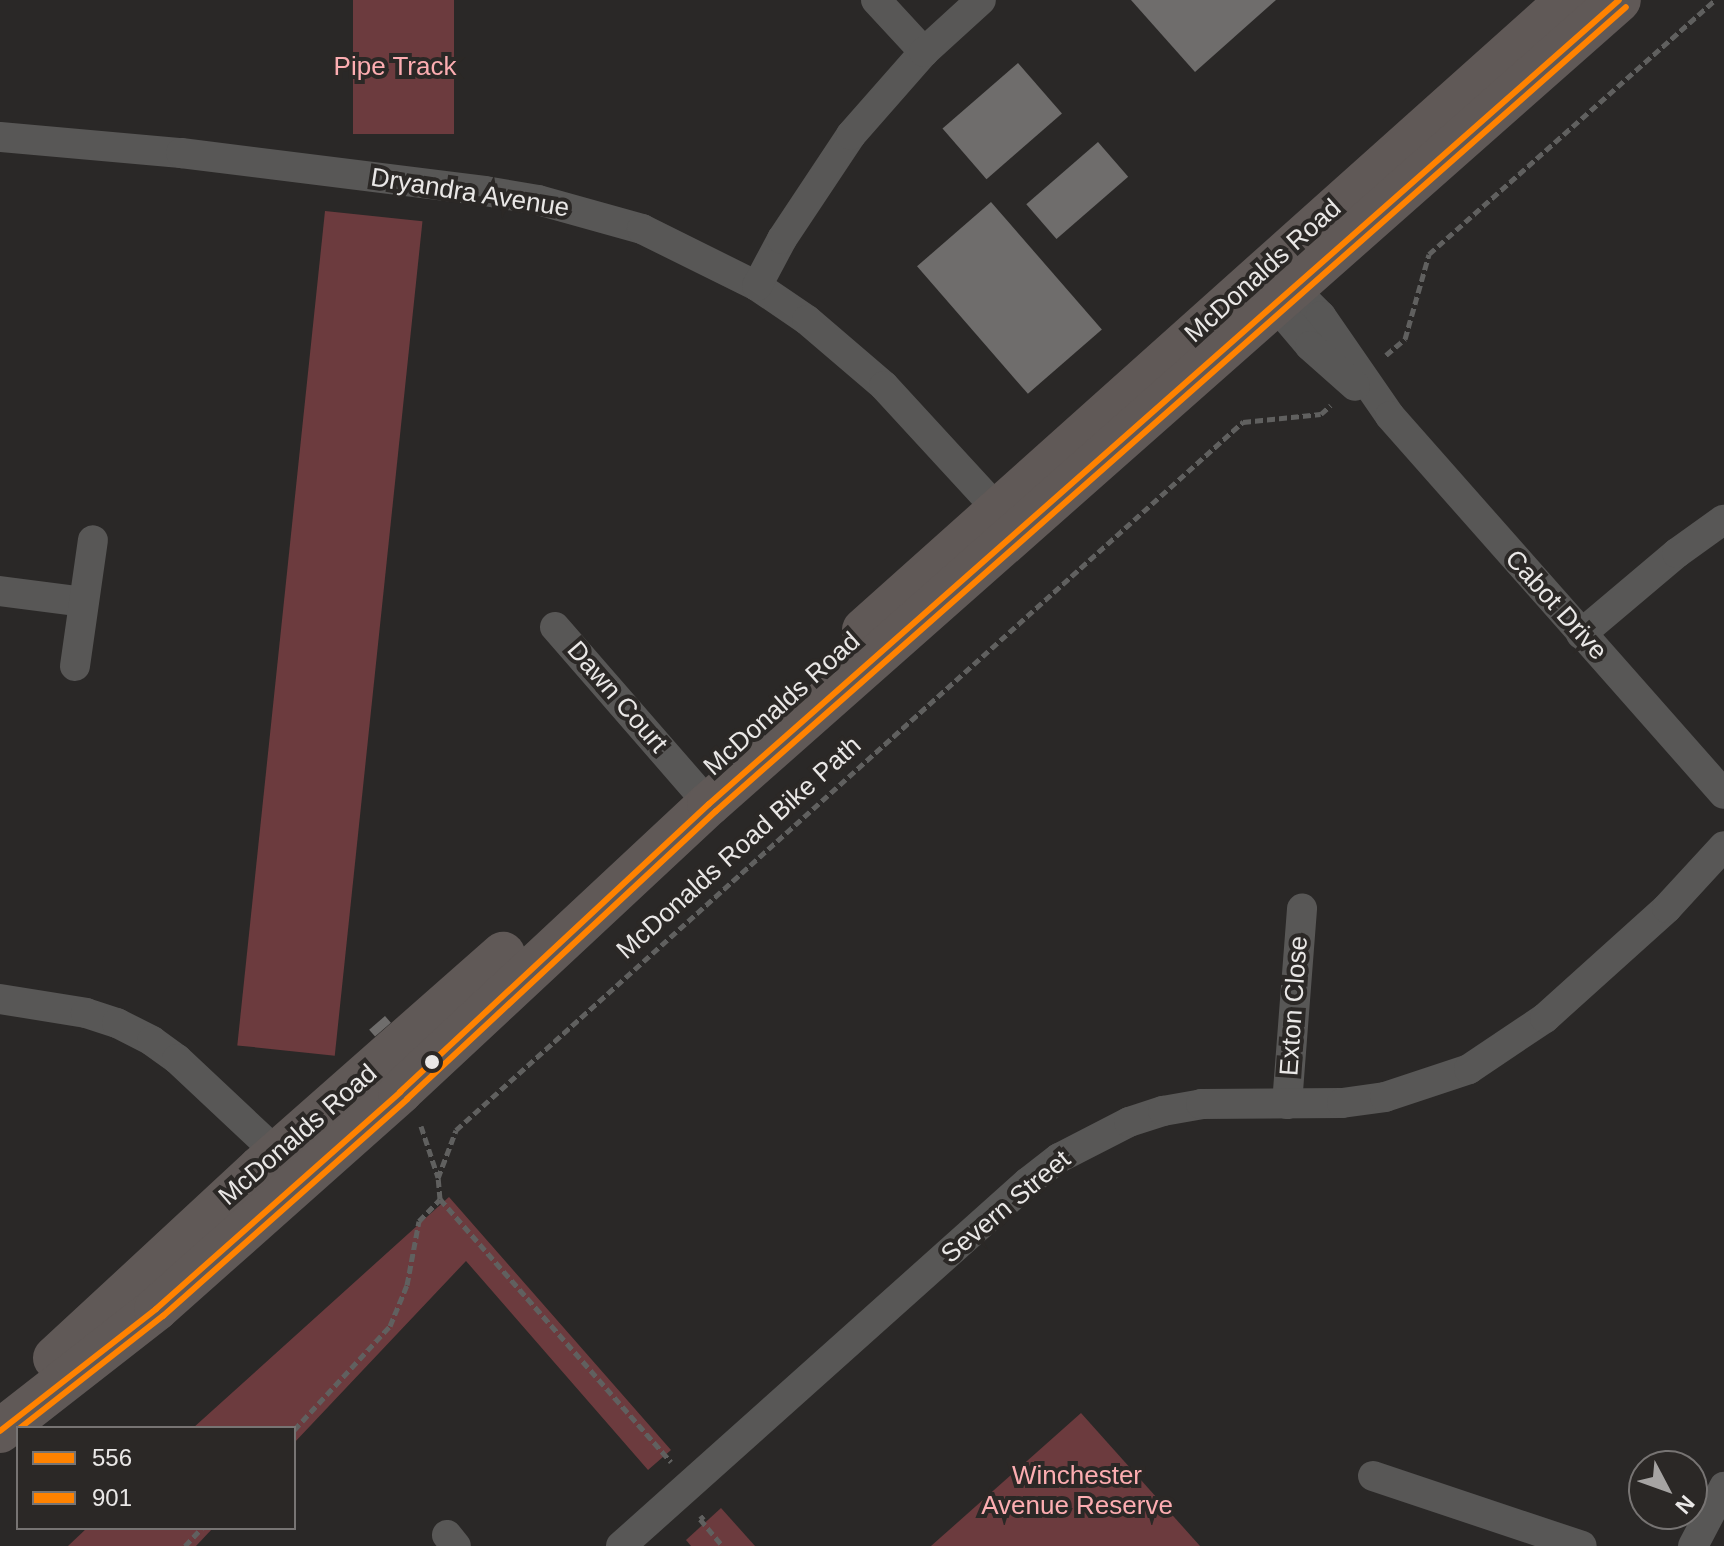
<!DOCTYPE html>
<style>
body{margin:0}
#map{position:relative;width:1724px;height:1546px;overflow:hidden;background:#2a2827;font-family:Helvetica,sans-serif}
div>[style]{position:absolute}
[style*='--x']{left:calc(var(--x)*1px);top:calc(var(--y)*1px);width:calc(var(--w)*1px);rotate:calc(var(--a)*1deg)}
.green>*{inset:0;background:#6c3b3e;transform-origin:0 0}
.building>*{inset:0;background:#6f6d6c;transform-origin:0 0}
.path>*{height:5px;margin-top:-2.5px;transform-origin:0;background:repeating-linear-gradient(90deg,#60605f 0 8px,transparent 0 12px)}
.street>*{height:30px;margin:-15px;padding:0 15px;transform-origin:15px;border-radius:15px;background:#585756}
.primary>*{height:44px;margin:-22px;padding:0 22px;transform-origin:22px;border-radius:22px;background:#605957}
.bus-1>*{height:6px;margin:-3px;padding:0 3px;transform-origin:3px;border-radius:3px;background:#ff8200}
.bus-2>*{height:6px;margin:-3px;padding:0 3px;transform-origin:3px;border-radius:3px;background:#ff8200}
.dots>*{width:22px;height:22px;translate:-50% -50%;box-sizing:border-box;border:4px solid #2b2826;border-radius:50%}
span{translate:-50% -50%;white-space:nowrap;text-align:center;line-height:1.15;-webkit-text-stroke:8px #2b2826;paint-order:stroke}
.park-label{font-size:26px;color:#fcadb1}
.street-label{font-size:26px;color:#e9e7e6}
.legend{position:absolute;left:16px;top:1426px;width:280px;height:104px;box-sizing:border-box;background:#2b2826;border:2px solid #777473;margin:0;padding:10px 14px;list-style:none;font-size:24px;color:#e9e7e6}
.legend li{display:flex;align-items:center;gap:16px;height:40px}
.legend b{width:40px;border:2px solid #777473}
.north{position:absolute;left:1628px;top:1450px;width:80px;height:80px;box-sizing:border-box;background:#2b2826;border:2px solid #777473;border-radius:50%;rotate:131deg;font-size:22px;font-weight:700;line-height:32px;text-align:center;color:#e9e7e6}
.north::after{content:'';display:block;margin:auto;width:28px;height:36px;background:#a6a4a3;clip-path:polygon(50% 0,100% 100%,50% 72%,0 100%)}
</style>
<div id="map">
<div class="green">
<i style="left:353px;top:0;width:101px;height:134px"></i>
<i style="left:325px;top:211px;width:98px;height:839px;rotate:6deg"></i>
<i style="clip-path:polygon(449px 1197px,671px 1450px,648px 1470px,466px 1261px,294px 1443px,294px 1428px,193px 1428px)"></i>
<i style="clip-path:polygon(1081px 1413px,1200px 1546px,931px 1546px)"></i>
<i style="clip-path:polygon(721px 1508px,755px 1546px,691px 1546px,686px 1540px)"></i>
<i style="clip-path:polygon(87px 1528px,213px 1528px,196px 1546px,68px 1546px)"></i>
</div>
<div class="building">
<i style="clip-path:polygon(1131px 0,1276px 0,1195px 72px)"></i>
<i style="left:1018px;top:63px;width:67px;height:100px;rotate:49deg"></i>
<i style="left:1098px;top:142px;width:46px;height:95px;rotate:49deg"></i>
<i style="left:991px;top:202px;width:169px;height:98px;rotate:49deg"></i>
<i style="left:385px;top:1016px;width:9px;height:21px;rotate:49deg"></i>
</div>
<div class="path">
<i style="--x:1386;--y:355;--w:25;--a:-40"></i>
<i style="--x:1405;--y:339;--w:88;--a:-74.2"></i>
<i style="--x:1429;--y:254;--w:383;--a:-41.6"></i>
<i style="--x:421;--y:1126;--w:54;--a:71.6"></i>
<i style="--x:440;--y:1199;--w:21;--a:-95"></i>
<i style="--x:438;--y:1178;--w:51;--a:-69.4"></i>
<i style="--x:456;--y:1130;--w:1059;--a:-41.98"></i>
<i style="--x:1243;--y:422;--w:78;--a:-5.9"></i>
<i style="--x:1321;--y:414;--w:13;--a:-42"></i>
<i style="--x:440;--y:1199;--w:350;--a:48.7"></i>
<i style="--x:294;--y:1430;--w:142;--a:-47.3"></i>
<i style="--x:390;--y:1326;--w:44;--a:-67.5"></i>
<i style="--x:407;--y:1285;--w:65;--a:-79.4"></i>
<i style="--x:419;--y:1221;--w:30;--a:-46"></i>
<i style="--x:704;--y:1516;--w:5;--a:143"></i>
<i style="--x:700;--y:1519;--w:35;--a:50"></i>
<i style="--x:185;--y:1546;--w:25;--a:-47"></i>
</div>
<div class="street">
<i style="--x:876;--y:0;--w:71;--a:47.3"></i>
<i style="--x:0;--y:137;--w:182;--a:5.1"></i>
<i style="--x:181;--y:153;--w:306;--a:7.1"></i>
<i style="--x:485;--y:191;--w:54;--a:9.6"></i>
<i style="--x:538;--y:200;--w:108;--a:15.6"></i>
<i style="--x:642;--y:229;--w:128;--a:26.4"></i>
<i style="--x:757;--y:286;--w:60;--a:34.2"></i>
<i style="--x:807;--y:320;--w:101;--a:40.6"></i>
<i style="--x:884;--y:386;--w:185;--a:47.4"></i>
<i style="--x:1278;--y:280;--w:18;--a:29"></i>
<i style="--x:1294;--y:289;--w:38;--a:45"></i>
<i style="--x:1321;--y:316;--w:121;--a:55.4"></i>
<i style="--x:1390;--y:416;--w:504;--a:48.54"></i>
<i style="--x:757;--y:286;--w:53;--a:-62"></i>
<i style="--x:782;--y:239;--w:125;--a:-56.4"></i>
<i style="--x:851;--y:135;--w:111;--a:-48.7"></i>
<i style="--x:924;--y:52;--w:77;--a:-42.4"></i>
<i style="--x:1269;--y:288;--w:19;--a:69"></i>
<i style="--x:1276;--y:306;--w:52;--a:49.6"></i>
<i style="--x:1310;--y:346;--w:60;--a:41.6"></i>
<i style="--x:0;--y:591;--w:84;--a:7.5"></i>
<i style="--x:555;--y:627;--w:235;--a:49"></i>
<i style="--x:1581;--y:634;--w:126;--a:-40.2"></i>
<i style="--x:1677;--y:553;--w:57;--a:-35.7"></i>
<i style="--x:75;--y:666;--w:127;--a:-81.9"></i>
<i style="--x:0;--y:999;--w:87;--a:9.2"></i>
<i style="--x:86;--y:1013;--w:33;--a:18"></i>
<i style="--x:117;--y:1023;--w:39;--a:27"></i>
<i style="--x:152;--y:1041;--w:31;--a:36"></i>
<i style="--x:177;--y:1059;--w:137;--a:43.2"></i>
<i style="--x:277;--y:1153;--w:19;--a:65"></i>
<i style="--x:1287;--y:1104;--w:196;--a:-85.6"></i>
<i style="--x:1373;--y:1476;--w:220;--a:18.5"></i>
<i style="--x:447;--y:1535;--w:14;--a:51"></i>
<i style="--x:621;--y:1546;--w:546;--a:-41.81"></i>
<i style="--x:1028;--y:1182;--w:39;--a:-38"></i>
<i style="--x:1059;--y:1158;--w:79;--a:-27.2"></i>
<i style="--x:1129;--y:1122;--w:36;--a:-18"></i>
<i style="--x:1163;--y:1111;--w:39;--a:-10"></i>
<i style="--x:1201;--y:1104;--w:141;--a:-0.4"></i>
<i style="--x:1342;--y:1103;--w:43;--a:-7.9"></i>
<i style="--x:1385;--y:1097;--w:89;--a:-18.4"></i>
<i style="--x:1469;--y:1069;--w:92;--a:-33.9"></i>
<i style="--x:1545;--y:1018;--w:164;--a:-42"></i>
<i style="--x:1667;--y:908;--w:84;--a:-47.4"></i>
<i style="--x:1693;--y:1546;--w:67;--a:-62.3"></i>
</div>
<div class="primary">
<i style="--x:864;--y:630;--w:945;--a:-41.82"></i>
<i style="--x:55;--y:1358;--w:280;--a:-42.8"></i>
<i style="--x:260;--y:1168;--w:324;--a:-41.4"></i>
<i style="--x:0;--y:1431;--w:198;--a:-38"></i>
<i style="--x:156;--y:1309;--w:327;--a:-41.6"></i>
<i style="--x:400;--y:1092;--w:422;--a:-43"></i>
<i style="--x:709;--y:804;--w:1214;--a:-41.46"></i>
</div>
<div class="bus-1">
<i style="--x:0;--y:1431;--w:198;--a:-38"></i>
<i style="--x:156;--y:1309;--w:327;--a:-41.6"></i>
<i style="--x:400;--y:1092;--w:422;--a:-43"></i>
<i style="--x:709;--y:804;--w:1214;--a:-41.46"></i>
</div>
<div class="bus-2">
<i style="--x:20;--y:1428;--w:182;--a:-38.1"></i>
<i style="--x:163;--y:1316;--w:327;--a:-41.6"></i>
<i style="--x:407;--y:1099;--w:422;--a:-43"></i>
<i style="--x:716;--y:811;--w:1214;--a:-41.46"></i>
</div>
<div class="dots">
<i style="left:432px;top:1062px;background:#e9e7e6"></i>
</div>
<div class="park-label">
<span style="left:395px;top:67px">Pipe Track</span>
<span style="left:1077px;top:1491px">Winchester<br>Avenue Reserve</span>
</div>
<div class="street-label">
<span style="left:470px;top:193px;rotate:9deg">Dryandra Avenue</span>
<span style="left:1263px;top:271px;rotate:-42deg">McDonalds Road</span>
<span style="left:1556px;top:605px;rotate:48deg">Cabot Drive</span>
<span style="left:617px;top:697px;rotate:49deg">Dawn Court</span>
<span style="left:782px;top:704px;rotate:-42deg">McDonalds Road</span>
<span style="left:739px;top:848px;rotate:-42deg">McDonalds Road Bike Path</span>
<span style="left:1294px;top:1006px;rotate:-86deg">Exton Close</span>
<span style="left:298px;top:1135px;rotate:-41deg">McDonalds Road</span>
<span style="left:1006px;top:1207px;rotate:-40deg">Severn Street</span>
</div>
<ul class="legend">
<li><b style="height:10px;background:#ff8200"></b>556</li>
<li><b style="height:10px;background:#ff8200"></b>901</li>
</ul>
<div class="north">N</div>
</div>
